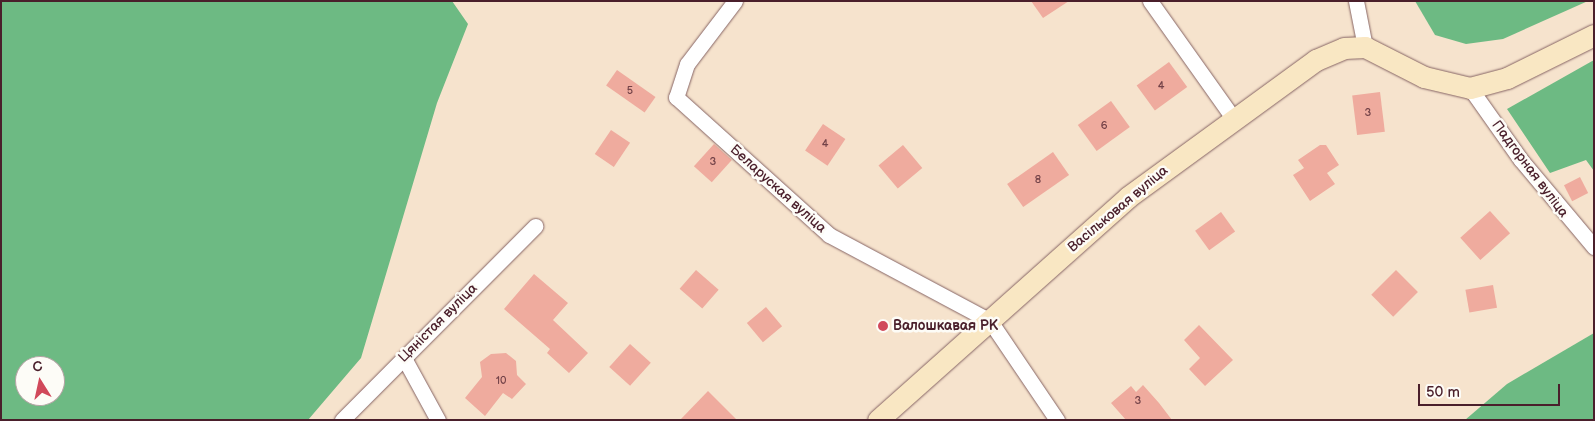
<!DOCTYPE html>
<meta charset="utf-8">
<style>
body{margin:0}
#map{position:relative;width:1595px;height:421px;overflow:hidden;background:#f6e3cd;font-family:"Balsamiq Sans",sans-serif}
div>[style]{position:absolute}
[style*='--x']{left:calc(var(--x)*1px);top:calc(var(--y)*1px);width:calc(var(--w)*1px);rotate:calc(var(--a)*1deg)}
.forest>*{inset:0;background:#6dba83}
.building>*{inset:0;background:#efab9e;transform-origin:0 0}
.roads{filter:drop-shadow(0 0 1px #866464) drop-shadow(0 0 1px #866464)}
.street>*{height:15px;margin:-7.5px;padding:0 7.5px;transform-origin:7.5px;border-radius:7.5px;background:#fff}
.secondary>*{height:21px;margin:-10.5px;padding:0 10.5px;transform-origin:10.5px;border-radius:10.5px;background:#f9e7c3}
.dots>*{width:14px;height:14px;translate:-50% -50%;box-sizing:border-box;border:2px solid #fdfcf7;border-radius:50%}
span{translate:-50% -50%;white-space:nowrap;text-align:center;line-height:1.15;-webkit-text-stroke:5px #fdfcf7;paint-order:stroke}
.number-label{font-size:11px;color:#734248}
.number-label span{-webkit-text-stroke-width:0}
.street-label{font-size:14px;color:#4a1f2b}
.poi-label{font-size:14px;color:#4a1f2b;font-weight:700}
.left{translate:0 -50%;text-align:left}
.frame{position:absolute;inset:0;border:2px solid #4a1f2b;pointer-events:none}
.north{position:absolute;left:15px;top:356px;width:50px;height:50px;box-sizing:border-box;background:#fdfcf7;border:1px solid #b5a4a5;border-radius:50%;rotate:350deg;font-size:14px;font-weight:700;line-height:20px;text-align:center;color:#4a1f2b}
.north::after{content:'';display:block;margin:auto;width:18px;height:22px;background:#d1495b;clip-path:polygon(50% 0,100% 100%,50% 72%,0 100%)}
.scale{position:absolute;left:1418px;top:384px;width:142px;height:22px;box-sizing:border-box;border:2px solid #4a1f2b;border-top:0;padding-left:6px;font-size:15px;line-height:18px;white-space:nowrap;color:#4a1f2b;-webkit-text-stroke:4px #fdfcf7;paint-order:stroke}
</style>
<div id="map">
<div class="forest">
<i style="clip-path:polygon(evenodd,1px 1px,452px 1px,468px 24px,437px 103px,361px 358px,308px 420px,1px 420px,1px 1px,25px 366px,55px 366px,55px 396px,25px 396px,25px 366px)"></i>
<i style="clip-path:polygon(1415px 1px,1588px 1px,1503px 39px,1466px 44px,1435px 35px)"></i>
<i style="clip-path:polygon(1594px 60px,1594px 171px,1586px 160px,1550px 173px,1507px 109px)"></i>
<i style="clip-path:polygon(1594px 333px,1594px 420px,1465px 420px,1507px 384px)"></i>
</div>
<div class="building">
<i style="clip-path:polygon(1031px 1px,1069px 1px,1043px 18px)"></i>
<i style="left:1169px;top:62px;width:31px;height:40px;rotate:54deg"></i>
<i style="left:617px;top:70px;width:47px;height:19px;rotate:35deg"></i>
<i style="left:1380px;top:92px;width:40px;height:28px;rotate:83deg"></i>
<i style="left:1111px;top:101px;width:32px;height:41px;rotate:54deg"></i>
<i style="left:823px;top:124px;width:27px;height:32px;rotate:34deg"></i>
<i style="left:611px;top:130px;width:23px;height:29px;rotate:34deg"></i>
<i style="left:714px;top:144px;width:24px;height:30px;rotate:42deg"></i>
<i style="left:903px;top:145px;width:30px;height:32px;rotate:50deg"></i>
<i style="clip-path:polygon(1320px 145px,1326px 145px,1339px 165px,1327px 173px,1335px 184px,1310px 201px,1293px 175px,1304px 168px,1298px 160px)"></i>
<i style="left:1053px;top:152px;width:28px;height:56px;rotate:55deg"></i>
<i style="left:1580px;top:177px;width:18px;height:18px;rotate:63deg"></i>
<i style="left:1490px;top:211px;width:30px;height:40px;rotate:48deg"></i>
<i style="left:1221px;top:212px;width:24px;height:32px;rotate:54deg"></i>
<i style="left:696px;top:270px;width:30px;height:25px;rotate:41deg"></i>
<i style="left:1396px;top:270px;width:31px;height:35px;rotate:45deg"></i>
<i style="clip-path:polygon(534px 274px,568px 303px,553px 320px,588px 353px,569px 373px,547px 353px,550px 349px,504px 309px)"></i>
<i style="left:1493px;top:285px;width:23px;height:28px;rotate:80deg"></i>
<i style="left:766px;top:307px;width:25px;height:25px;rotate:50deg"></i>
<i style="clip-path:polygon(1199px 325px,1233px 360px,1205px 386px,1189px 369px,1200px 358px,1184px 340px)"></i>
<i style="left:630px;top:344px;width:28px;height:31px;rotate:42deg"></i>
<i style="clip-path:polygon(506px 353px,516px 361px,517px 375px,526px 384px,512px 399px,503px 393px,485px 416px,465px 398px,482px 377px,480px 362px,491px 354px)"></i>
<i style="clip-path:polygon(1143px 385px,1159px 403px,1172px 420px,1126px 420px,1111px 403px,1131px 386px,1136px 392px)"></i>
<i style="clip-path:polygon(708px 391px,737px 420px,680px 420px)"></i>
</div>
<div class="roads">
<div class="street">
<i style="--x:735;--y:1;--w:79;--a:127.3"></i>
<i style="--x:687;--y:64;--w:35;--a:108"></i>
<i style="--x:676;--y:97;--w:206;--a:42"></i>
<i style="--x:829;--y:235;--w:183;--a:28.1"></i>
<i style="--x:990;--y:321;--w:120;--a:55.9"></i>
<i style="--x:1150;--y:1;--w:143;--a:54.6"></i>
<i style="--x:1356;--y:1;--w:47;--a:78.9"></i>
<i style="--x:1470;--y:88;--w:88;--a:54.7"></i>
<i style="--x:1521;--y:160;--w:114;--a:50"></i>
<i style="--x:404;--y:358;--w:71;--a:61.3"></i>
<i style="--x:342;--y:420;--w:274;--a:-45.1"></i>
</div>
<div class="secondary">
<i style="--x:878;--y:420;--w:335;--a:-41.7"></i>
<i style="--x:1128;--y:197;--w:233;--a:-36.1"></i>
<i style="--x:1316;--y:60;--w:30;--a:-23"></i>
<i style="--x:1344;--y:48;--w:21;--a:-3"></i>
<i style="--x:1365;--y:47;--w:66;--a:27"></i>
<i style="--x:1424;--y:77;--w:47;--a:13.4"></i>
<i style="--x:1470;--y:88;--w:38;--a:-15"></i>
<i style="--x:1507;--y:78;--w:97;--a:-26.3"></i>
</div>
</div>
<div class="dots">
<i style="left:883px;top:326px;background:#d1495b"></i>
</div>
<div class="number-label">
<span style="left:1161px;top:86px">4</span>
<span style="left:630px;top:91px">5</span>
<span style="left:1368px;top:113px">3</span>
<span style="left:1104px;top:126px">6</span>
<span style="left:825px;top:144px">4</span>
<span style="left:713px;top:162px">3</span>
<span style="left:1038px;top:180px">8</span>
<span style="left:501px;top:381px">10</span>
<span style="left:1138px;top:401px">3</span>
</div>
<div class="street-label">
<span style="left:1530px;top:169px;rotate:53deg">Падгорная вуліца</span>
<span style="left:778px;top:189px;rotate:42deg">Беларуская вуліца</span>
<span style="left:1118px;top:209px;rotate:-40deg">Васільковая вуліца</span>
<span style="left:438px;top:323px;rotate:-45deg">Цяністая вуліца</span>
</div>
<div class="poi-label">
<span class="left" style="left:893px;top:326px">Валошкавая РК</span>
</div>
<div class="frame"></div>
<div class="north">С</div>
<div class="scale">50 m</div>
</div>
